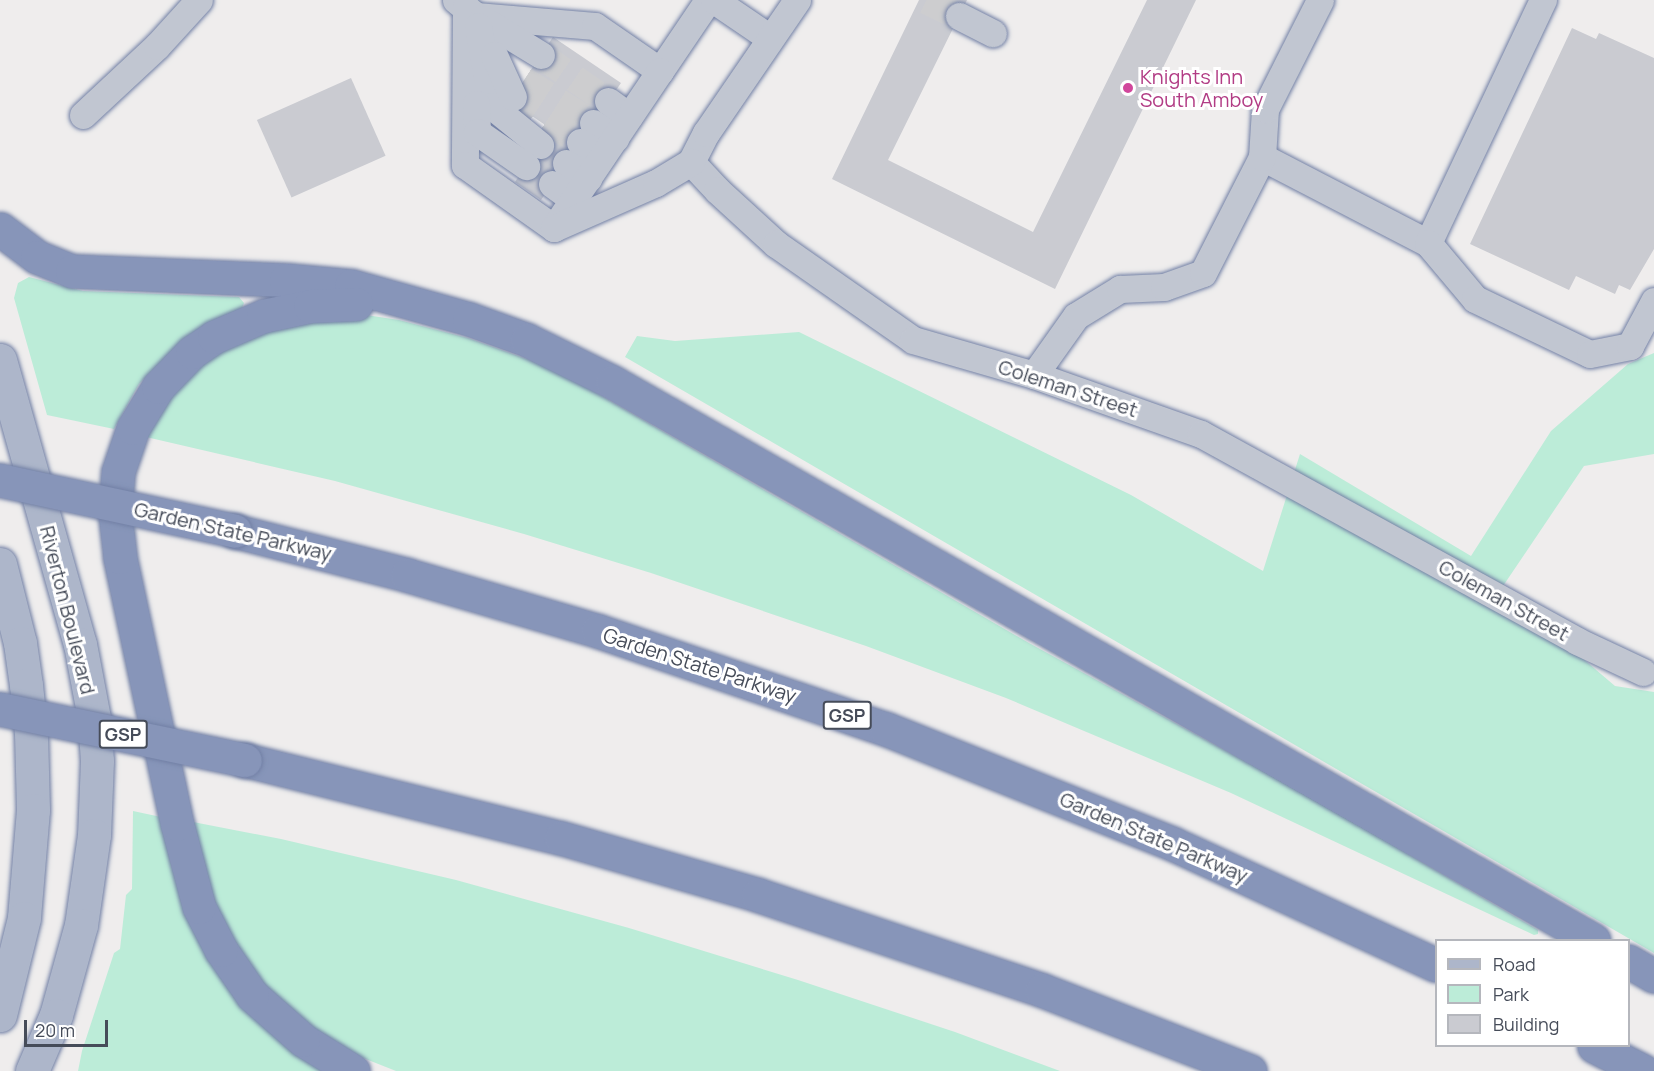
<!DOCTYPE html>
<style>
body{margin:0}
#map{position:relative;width:1654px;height:1071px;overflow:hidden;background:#efeded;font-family:Manrope,sans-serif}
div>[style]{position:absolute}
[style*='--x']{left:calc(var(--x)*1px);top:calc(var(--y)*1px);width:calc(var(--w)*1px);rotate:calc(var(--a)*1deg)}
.green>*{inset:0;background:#bcecd8}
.building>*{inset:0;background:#cacbd1;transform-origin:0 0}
.minor-tunnel>*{height:27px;margin-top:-13.5px;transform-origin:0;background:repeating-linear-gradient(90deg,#cdcdcf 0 27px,transparent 0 41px)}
.roads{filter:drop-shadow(0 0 2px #7280a5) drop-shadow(0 0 2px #7280a5)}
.minor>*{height:27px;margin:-13.5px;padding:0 13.5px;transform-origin:13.5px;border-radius:13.5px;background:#c1c6d1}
.major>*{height:33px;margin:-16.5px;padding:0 16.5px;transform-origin:16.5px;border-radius:16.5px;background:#adb6ca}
.highway>*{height:33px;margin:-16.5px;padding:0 16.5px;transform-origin:16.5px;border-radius:16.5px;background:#8795b9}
.bridges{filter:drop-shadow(0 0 2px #7280a5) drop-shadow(0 0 2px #7280a5)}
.highway-bridge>*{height:33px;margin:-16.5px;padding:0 16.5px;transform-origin:16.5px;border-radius:16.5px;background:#8795b9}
.dots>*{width:16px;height:16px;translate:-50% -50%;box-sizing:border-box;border:3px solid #fff;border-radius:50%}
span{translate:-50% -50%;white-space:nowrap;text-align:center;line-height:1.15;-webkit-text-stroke:6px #fff;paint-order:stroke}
.shield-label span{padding:2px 4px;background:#fff;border:2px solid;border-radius:4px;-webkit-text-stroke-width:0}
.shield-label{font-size:18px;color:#464c59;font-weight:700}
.hotel-label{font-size:20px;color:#b23c85}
.left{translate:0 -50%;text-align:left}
.street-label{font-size:20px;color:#464c59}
.legend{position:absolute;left:1435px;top:939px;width:195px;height:108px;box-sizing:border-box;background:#fff;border:2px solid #b5b7bd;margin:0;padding:8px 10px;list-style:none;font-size:18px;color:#464c59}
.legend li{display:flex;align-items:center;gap:12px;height:30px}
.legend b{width:30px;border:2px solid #b5b7bd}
.scale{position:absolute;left:24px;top:1020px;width:84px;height:27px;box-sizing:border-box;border:3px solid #464c59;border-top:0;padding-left:8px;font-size:18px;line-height:21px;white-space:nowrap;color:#464c59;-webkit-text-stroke:4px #fff;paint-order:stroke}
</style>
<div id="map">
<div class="green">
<i style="clip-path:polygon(29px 277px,83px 291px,239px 297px,244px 303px,242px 308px,165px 358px,139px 384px,114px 429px,47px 415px,14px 298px,18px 283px)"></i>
<i style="clip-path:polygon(366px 315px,399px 320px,468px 338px,535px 362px,581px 384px,1029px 643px,1312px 798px,1538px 930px,1538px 934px,1534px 935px,1231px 793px,1006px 698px,866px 646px,651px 573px,524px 534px,335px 481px,146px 437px,171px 393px,217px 352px,271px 326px)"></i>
<i style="clip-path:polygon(799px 332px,1131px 495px,1263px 571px,1300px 454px,1471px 556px,1551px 431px,1628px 364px,1654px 353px,1654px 454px,1584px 466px,1501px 589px,1615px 686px,1654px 692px,1654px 953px,625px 357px,637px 336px,675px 341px)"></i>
<i style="clip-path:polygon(133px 811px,161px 817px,172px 869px,322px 1071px,78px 1071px,82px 1051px,114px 953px,120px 949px,126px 895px,132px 889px)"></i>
<i style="clip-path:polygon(193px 822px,281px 839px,456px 880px,629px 928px,798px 980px,955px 1032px,1060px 1071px,396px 1071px,343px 1050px,302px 1022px,267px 989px,240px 954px,213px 901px)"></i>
</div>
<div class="building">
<i style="clip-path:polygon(919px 0,967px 0,888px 160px,1033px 232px,1147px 0,1196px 0,1055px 289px,832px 179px)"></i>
<i style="clip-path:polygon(1572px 28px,1596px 39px,1599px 33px,1654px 58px,1654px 249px,1630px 290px,1619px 285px,1615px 294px,1576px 276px,1569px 290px,1470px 244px)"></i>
<i style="clip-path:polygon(553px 37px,621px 83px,541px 200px,515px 182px,551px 129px,510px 101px)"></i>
<i style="left:351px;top:78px;width:85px;height:103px;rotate:66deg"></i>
</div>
<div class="minor-tunnel">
<i style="--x:926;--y:0;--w:37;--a:26"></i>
<i style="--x:541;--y:55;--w:81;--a:34.5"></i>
<i style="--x:524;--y:80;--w:81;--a:31.9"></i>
<i style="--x:513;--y:97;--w:81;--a:33.9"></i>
</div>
<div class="roads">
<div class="minor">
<i style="--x:456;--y:0;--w:26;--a:39"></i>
<i style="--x:476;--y:16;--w:119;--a:4.8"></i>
<i style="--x:595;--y:26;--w:79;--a:34.7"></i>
<i style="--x:660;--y:71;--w:86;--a:-55.9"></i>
<i style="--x:714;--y:0;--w:68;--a:34.2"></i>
<i style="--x:466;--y:7;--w:158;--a:90.4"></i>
<i style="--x:465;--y:165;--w:109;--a:35.3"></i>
<i style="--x:959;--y:16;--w:38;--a:27"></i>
<i style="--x:482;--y:19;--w:69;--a:31.4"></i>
<i style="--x:478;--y:26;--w:81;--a:80.1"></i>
<i style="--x:492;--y:106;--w:62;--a:39.1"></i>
<i style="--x:494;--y:55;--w:46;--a:65.7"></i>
<i style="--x:608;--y:101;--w:26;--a:36"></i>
<i style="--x:476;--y:104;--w:28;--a:88"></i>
<i style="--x:477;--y:132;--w:60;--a:34.8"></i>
<i style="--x:83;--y:115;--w:101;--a:-43"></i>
<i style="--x:157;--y:46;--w:62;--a:-47.6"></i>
<i style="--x:593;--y:123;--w:27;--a:34"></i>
<i style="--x:580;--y:142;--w:26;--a:37"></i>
<i style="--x:1262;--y:157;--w:187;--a:27.4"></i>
<i style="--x:1428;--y:243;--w:269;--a:-64.7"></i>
<i style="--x:691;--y:162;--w:38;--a:47"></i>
<i style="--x:717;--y:190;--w:80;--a:42.5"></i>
<i style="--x:776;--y:244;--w:167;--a:35"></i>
<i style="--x:913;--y:340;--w:126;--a:16.1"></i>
<i style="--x:1034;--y:375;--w:177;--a:19.5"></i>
<i style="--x:1201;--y:434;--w:429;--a:28.8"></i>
<i style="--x:1577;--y:641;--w:73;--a:25.2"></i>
<i style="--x:691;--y:162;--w:33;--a:-63"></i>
<i style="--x:706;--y:133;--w:161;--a:-55.6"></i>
<i style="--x:566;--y:163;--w:27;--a:34"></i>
<i style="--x:552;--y:184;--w:26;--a:36"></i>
<i style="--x:554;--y:228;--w:189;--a:-56"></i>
<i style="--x:554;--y:228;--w:111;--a:-23.8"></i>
<i style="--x:656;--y:183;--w:41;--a:-31"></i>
<i style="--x:1428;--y:243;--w:73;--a:50"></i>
<i style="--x:1475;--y:299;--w:127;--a:25.6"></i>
<i style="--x:1590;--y:354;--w:41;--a:-11.3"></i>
<i style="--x:1630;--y:346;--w:51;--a:-61.9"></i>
<i style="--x:1034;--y:375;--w:72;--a:-54.6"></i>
<i style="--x:1076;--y:316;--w:52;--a:-31.5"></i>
<i style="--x:1120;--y:289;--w:44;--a:-2.6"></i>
<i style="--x:1164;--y:287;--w:41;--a:-19.7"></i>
<i style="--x:1203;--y:273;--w:130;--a:-63"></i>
<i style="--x:1262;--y:157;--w:48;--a:-86.4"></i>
<i style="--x:1265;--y:109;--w:122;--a:-63.2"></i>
</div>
<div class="major">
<i style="--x:0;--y:360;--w:295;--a:74.3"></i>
<i style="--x:80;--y:644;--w:75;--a:79.3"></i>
<i style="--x:94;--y:718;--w:43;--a:86"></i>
<i style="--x:97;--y:761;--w:74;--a:92.3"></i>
<i style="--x:94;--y:835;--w:91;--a:98.2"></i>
<i style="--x:81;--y:925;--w:93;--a:105.5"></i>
<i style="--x:56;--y:1015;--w:61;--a:113.2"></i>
<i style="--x:0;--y:564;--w:81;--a:75.8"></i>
<i style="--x:20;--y:643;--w:42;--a:81.9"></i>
<i style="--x:26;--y:685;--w:48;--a:84.1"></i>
<i style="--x:31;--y:733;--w:77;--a:88.5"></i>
<i style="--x:33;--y:810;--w:108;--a:94.8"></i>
<i style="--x:24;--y:918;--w:100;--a:103.9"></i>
</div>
<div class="highway">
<i style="--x:0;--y:229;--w:46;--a:37.1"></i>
<i style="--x:37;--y:257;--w:38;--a:22"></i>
<i style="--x:72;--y:271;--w:214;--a:2.4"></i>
<i style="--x:286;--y:280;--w:65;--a:5.3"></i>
<i style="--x:351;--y:286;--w:123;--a:15.6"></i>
<i style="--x:469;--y:319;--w:62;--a:19.9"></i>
<i style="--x:527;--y:340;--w:95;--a:26.3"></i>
<i style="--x:612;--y:382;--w:1129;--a:29.63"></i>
<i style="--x:235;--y:531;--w:178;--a:14.3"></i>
<i style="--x:407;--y:575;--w:199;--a:16.3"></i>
<i style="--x:598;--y:631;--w:304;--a:18.8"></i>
<i style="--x:886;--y:729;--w:309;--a:21.8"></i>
<i style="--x:1173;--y:844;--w:289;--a:24.7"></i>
<i style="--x:245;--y:760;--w:325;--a:13.9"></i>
<i style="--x:561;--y:838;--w:205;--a:16.1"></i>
<i style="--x:758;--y:895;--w:299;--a:18.5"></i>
<i style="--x:1042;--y:990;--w:223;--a:21.3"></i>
<i style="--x:1628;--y:961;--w:30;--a:30"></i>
<i style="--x:1594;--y:1046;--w:55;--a:27"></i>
<i style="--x:353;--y:1071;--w:59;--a:-148.2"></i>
<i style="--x:303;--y:1040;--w:68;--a:-138.6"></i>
<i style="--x:252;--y:995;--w:55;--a:-124.6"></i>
<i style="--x:221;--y:950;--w:48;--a:-117.1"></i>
<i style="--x:199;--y:907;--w:86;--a:-104.8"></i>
<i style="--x:177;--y:824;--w:273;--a:-102.1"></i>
<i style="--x:120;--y:557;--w:44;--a:-96.5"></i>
<i style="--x:115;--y:513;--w:41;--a:-85.8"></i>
<i style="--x:118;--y:472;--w:46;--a:-71.2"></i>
<i style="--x:133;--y:428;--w:48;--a:-58.6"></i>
<i style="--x:158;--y:387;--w:49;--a:-45.8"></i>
<i style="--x:192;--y:352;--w:27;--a:-34"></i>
<i style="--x:214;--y:337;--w:53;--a:-23.2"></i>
<i style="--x:263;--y:316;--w:48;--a:-12"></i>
<i style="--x:310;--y:306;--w:46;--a:-2.5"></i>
</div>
</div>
<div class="bridges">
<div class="highway-bridge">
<i style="--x:0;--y:480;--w:240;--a:12.2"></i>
<i style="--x:0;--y:709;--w:250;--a:11.8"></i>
</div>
</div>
<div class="dots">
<i style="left:1128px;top:88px;background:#d1479c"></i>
</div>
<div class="shield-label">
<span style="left:847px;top:715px">GSP</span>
<span style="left:123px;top:734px">GSP</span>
</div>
<div class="hotel-label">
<span class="left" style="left:1140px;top:88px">Knights Inn<br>South Amboy</span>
</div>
<div class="street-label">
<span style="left:1068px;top:388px;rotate:18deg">Coleman Street</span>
<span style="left:233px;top:531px;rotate:13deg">Garden State Parkway</span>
<span style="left:1504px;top:600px;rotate:29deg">Coleman Street</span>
<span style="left:68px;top:610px;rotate:76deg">Riverton Boulevard</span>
<span style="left:700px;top:665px;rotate:18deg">Garden State Parkway</span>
<span style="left:1154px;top:837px;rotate:23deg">Garden State Parkway</span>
</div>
<ul class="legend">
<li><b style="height:8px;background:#adb6ca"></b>Road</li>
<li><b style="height:16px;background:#bcecd8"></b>Park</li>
<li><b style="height:16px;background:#cacbd1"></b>Building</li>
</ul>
<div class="scale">20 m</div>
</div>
